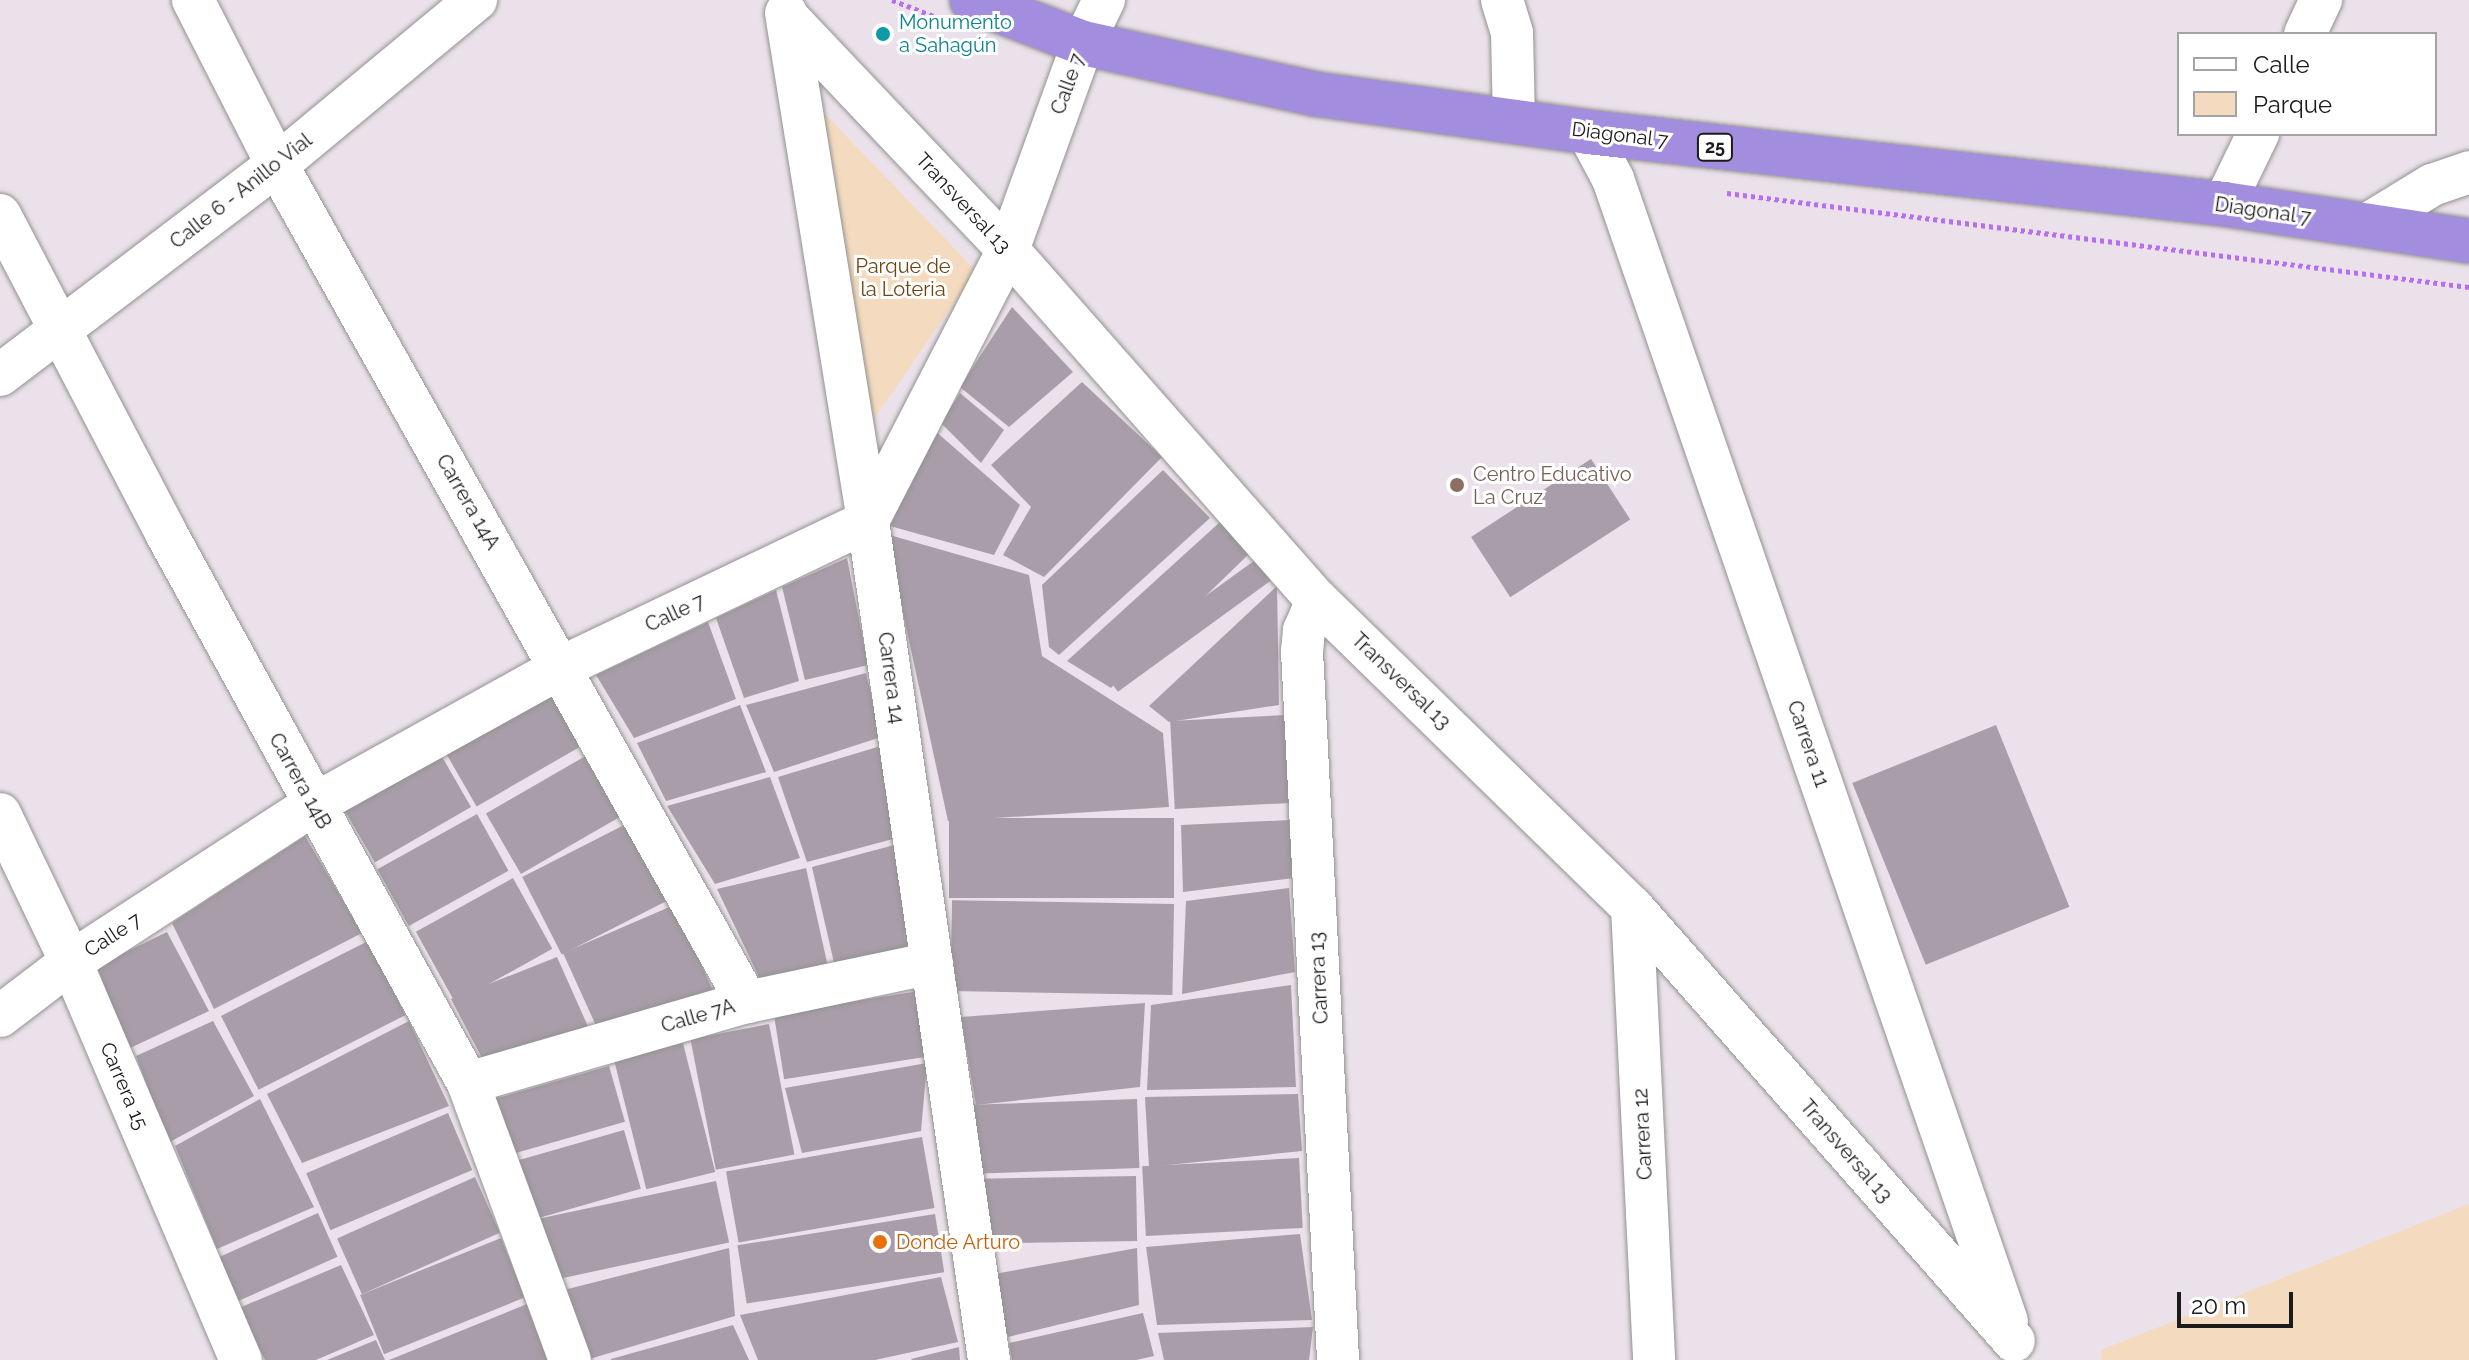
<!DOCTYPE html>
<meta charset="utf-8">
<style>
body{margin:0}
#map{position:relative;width:2469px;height:1360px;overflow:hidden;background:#ebe1ea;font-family:Raleway,sans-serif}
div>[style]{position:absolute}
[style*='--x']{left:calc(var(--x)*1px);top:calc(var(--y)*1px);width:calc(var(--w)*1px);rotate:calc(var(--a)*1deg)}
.park>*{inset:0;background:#f4dbbf}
.building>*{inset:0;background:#a89da9;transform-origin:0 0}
.path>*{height:5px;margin-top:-2.5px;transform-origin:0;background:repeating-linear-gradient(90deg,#b66fee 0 4px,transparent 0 8px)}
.roads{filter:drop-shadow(0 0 2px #929292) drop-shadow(0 0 2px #929292)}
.minor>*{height:42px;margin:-21px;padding:0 21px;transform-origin:21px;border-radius:21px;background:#fff}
.highway>*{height:44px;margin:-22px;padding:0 22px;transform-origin:22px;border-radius:22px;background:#a38dde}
.dots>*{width:22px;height:22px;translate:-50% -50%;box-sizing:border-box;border:4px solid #fff;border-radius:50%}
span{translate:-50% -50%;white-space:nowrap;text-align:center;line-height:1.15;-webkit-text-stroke:6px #fff;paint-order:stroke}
.shield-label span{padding:2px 6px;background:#fff;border:2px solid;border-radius:6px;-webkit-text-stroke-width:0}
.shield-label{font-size:18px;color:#1b1b1b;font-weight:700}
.culture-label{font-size:20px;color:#0d838f}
.left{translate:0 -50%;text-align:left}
.street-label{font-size:20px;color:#1b1b1b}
.park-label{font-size:20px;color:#6e4413}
.education-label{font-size:20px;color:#785e54}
.food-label{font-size:20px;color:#c56008}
.legend{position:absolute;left:2177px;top:32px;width:260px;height:104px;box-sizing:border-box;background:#fff;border:2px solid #a4a4a4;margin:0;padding:10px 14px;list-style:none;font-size:24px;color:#1b1b1b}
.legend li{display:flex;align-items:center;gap:16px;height:40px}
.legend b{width:40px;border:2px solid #a4a4a4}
.scale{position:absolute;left:2177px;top:1292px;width:116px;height:36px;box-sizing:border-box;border:4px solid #1b1b1b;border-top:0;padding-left:10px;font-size:24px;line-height:28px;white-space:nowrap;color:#1b1b1b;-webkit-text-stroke:6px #fff;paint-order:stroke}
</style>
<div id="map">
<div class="park">
<i style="clip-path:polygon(823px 112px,976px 271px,872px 422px)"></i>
<i style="clip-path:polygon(2469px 1204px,2469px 1360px,2102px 1360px,2101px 1350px)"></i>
</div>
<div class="building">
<i style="clip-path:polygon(1012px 307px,1073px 372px,1009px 427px,960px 387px)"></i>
<i style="clip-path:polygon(1082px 382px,1162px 457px,1044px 577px,1003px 555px,1031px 507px,991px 465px)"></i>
<i style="clip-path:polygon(960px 393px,1004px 430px,981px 463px,941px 423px)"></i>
<i style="clip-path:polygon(934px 430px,1020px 505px,994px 555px,890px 526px)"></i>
<i style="left:1591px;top:459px;width:72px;height:143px;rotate:57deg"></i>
<i style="clip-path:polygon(1163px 470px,1210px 518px,1059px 655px,1049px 647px,1042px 585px)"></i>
<i style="clip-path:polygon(1220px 522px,1254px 549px,1111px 688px,1067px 661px)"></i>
<i style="clip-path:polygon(886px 534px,1029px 575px,1042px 656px,1163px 733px,1169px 807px,948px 821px)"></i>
<i style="left:1262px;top:555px;width:26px;height:197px;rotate:54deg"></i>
<i style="clip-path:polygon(847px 558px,868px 665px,805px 680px,782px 587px)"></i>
<i style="clip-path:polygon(1277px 586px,1279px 705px,1169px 722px,1149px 706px)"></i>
<i style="clip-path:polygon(776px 590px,799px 681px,744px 698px,716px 618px)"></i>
<i style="clip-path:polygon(708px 622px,736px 699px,634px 738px,596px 675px)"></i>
<i style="clip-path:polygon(866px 673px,881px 737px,774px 772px,746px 705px)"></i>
<i style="left:552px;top:689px;width:64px;height:124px;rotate:60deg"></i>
<i style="clip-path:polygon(740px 705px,766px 772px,666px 801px,637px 743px)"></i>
<i style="left:1286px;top:715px;width:88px;height:116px;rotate:87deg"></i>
<i style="left:1996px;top:725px;width:196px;height:155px;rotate:68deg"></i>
<i style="clip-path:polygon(884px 745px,893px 839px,807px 862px,778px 777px)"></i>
<i style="left:589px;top:754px;width:70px;height:119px;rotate:60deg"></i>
<i style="left:441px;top:755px;width:60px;height:111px;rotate:60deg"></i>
<i style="clip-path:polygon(770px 777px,800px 858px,715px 884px,667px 806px)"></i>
<i style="left:477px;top:814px;width:65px;height:114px;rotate:61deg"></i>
<i style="left:1174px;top:818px;width:80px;height:225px;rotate:90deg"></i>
<i style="clip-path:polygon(1289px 820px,1294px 878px,1183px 892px,1181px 825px)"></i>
<i style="left:630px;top:822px;width:87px;height:121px;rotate:63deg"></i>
<i style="clip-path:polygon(305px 836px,362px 933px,214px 1009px,172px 923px)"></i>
<i style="clip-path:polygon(898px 844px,909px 949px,835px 967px,812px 867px)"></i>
<i style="clip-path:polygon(806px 868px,828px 967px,760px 979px,717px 889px)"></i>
<i style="left:513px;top:878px;width:81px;height:111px;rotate:61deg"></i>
<i style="clip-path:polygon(1289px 888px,1295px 972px,1182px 994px,1186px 901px)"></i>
<i style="left:1174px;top:904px;width:91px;height:222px;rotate:91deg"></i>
<i style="clip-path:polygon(674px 905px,714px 993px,598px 1030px,563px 953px)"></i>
<i style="clip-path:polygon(167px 932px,209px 1011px,128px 1049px,97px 966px)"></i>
<i style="left:368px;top:941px;width:83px;height:165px;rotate:63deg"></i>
<i style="clip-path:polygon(557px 957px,590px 1031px,482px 1058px,451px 999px)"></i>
<i style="clip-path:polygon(1291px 985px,1296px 1087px,1147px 1090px,1151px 1005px)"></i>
<i style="left:919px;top:991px;width:66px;height:147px;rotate:81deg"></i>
<i style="clip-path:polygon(1145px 1003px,1140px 1087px,976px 1105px,961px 1017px)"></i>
<i style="clip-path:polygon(213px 1021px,254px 1096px,168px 1143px,136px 1056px)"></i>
<i style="clip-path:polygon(409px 1021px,449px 1106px,302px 1163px,267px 1094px)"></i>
<i style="left:769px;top:1024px;width:133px;height:80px;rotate:79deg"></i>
<i style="left:683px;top:1043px;width:133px;height:71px;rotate:76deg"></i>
<i style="clip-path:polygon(927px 1063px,921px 1131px,802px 1153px,785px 1088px)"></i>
<i style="left:609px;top:1066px;width:58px;height:124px;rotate:74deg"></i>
<i style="clip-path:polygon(1298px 1094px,1302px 1151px,1149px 1167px,1145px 1097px)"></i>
<i style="clip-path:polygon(260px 1099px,314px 1207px,217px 1249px,175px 1146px)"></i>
<i style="left:1137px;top:1099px;width:69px;height:166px;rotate:88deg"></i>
<i style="left:448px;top:1113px;width:62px;height:154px;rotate:67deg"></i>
<i style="left:624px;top:1130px;width:61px;height:118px;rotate:74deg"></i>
<i style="left:922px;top:1137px;width:72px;height:199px;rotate:80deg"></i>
<i style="left:1299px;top:1158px;width:70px;height:157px;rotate:87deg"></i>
<i style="left:1136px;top:1176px;width:65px;height:157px;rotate:89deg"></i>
<i style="left:475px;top:1177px;width:61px;height:151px;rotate:66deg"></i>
<i style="left:716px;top:1181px;width:63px;height:184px;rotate:78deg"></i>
<i style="left:318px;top:1213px;width:48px;height:108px;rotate:66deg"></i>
<i style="left:935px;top:1214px;width:59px;height:200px;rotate:81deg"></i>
<i style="clip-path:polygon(1300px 1234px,1312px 1320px,1157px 1325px,1146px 1247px)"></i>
<i style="left:501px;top:1238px;width:64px;height:152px;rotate:68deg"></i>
<i style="clip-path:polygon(729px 1248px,735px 1316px,586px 1360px,560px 1291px)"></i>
<i style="clip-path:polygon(1137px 1248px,1139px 1305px,1008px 1337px,989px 1275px)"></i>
<i style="clip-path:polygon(341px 1265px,374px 1335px,316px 1360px,265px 1360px,239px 1308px)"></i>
<i style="clip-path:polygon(941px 1277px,958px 1342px,875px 1360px,758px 1360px,740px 1315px)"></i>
<i style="clip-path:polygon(527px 1304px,548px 1360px,389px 1360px)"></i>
<i style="clip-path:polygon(1143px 1313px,1154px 1356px,1136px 1360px,1012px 1360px,1009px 1343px)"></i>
<i style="clip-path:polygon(733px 1325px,749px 1360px,611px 1360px,611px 1359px)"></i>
<i style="clip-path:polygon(1313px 1327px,1309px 1360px,1164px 1360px,1158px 1333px)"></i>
<i style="clip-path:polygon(376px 1340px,385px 1360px,327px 1360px)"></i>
<i style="clip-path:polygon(959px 1347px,960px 1360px,912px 1360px,911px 1359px)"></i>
</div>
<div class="path">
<i style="--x:892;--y:0;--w:47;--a:21.1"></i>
<i style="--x:1727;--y:193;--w:748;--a:7.22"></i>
</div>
<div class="roads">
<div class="minor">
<i style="--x:193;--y:0;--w:185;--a:63"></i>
<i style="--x:277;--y:165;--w:960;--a:60.68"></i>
<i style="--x:1502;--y:0;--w:34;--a:73"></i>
<i style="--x:1512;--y:33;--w:87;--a:88.7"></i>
<i style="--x:786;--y:13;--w:515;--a:80.83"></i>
<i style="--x:868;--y:521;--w:848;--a:81.79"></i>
<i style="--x:789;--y:19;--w:318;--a:46.5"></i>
<i style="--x:1008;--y:250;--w:467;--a:48.6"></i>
<i style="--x:1317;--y:600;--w:440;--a:44.3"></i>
<i style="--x:1632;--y:907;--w:578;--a:48.65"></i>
<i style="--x:2305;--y:34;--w:38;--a:-65"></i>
<i style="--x:1588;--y:132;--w:53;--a:62"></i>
<i style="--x:1613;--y:179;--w:1208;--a:70.97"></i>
<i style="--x:2224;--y:204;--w:78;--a:-64.1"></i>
<i style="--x:0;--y:215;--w:359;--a:62.4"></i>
<i style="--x:166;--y:533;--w:627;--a:61.23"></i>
<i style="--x:468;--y:1083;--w:295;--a:69.8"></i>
<i style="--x:2365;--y:226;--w:79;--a:-31.5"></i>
<i style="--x:2432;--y:185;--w:39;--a:-19"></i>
<i style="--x:0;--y:375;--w:348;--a:-37.2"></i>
<i style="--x:277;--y:165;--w:259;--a:-39.7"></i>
<i style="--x:1317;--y:600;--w:33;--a:113"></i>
<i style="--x:1304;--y:630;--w:21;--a:95"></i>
<i style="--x:1302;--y:651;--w:710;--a:87.09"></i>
<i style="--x:0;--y:814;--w:164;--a:64.4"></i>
<i style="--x:71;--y:962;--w:433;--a:66.9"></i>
<i style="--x:1632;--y:907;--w:454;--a:87.2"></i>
<i style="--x:0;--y:1016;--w:89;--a:-37.3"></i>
<i style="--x:71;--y:962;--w:288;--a:-33"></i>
<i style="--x:313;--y:805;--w:285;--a:-29"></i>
<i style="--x:562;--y:667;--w:339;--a:-25.5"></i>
<i style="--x:868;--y:521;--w:305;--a:-62.7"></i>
<i style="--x:1008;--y:250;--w:220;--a:-70.1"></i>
<i style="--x:1083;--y:43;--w:48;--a:-64"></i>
<i style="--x:468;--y:1083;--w:291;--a:-16.2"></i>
<i style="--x:747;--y:1002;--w:189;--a:-11.9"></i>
</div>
<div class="highway">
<i style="--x:972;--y:0;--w:119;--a:21.2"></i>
<i style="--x:1083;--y:43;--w:238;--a:12.4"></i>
<i style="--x:1315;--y:94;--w:276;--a:7.9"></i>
<i style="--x:1588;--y:132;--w:640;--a:6.46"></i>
<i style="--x:2224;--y:204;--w:248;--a:8.6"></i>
</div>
</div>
<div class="dots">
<i style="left:883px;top:34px;background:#0f9aa8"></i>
<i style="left:1457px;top:485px;background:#8d6e63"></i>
<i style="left:880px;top:1242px;background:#e8710a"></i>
</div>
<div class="shield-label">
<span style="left:1715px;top:147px">25</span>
</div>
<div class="culture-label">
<span class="left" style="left:899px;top:34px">Monumento<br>a Sahagún</span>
</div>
<div class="street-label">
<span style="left:1068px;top:84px;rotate:-70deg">Calle 7</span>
<span style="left:1620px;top:135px;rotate:7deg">Diagonal 7</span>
<span style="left:241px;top:191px;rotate:-38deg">Calle 6 - Anillo Vial</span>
<span style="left:963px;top:203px;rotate:47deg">Transversal 13</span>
<span style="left:2263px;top:211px;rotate:8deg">Diagonal 7</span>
<span style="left:468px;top:502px;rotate:60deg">Carrera 14A</span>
<span style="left:675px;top:613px;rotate:-25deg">Calle 7</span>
<span style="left:891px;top:678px;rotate:82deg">Carrera 14</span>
<span style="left:1401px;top:681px;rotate:44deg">Transversal 13</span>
<span style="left:1808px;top:744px;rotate:71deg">Carrera 11</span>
<span style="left:300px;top:781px;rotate:61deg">Carrera 14B</span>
<span style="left:113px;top:935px;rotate:-33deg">Calle 7</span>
<span style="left:1319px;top:978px;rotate:-93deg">Carrera 13</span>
<span style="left:698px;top:1016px;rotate:-16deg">Calle 7A</span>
<span style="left:124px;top:1086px;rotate:67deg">Carrera 15</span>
<span style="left:1643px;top:1134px;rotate:-93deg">Carrera 12</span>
<span style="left:1846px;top:1151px;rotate:49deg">Transversal 13</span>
</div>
<div class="park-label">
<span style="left:903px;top:278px">Parque de<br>la Loteria</span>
</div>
<div class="education-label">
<span class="left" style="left:1473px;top:486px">Centro Educativo<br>La Cruz</span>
</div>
<div class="food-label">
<span class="left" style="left:896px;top:1242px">Donde Arturo</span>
</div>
<ul class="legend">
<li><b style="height:10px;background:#fff"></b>Calle</li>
<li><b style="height:22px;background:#f4dbbf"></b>Parque</li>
</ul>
<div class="scale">20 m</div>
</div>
